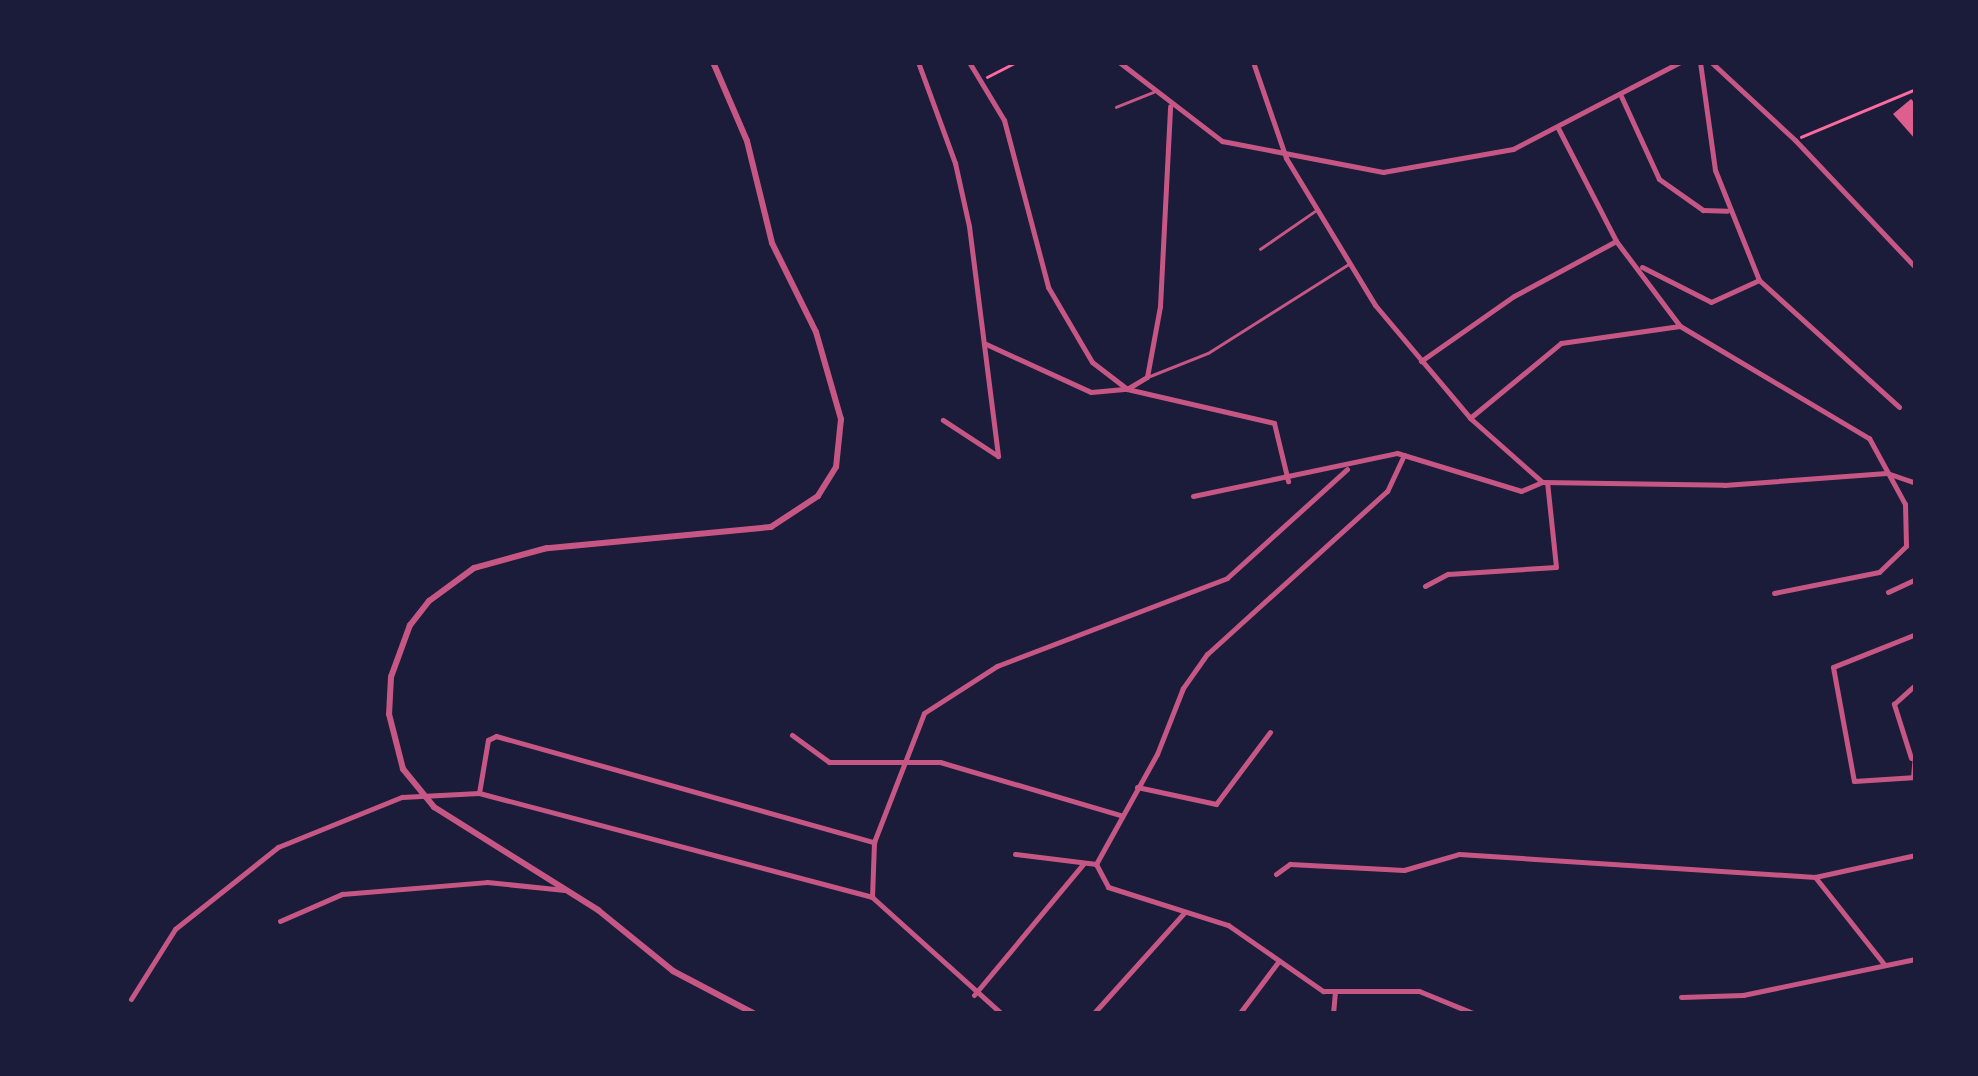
<!DOCTYPE html>
<style>
body{margin:0}
#map{position:relative;width:1978px;height:1076px;overflow:hidden;background:#1b1b3a;font-family:"PT Sans",sans-serif}
div>[style]{position:absolute}
[style*='--x']{left:calc(var(--x)*1px);top:calc(var(--y)*1px);width:calc(var(--w)*1px);rotate:calc(var(--a)*1deg)}
.building>*{inset:0;background:#dd5f8e}
.path>*{height:2.5px;margin:-1.25px;padding:0 1.25px;transform-origin:1.25px;border-radius:1.25px;background:#ff6b9d}
.service>*{height:2.5px;margin:-1.25px;padding:0 1.25px;transform-origin:1.25px;border-radius:1.25px;background:#c65784}
.minor>*{height:5px;margin:-2.5px;padding:0 2.5px;transform-origin:2.5px;border-radius:2.5px;background:#c65784}
.tertiary>*{height:6px;margin:-3px;padding:0 3px;transform-origin:3px;border-radius:3px;background:#c65784}
span{translate:-50% -50%;white-space:nowrap;text-align:center;line-height:1.15;-webkit-text-stroke:8px #1b1b3a;paint-order:stroke}
.frame{position:absolute;inset:0;border:65px solid #1b1b3a;pointer-events:none}
</style>
<div id="map">
<div class="building">
<i style="clip-path:polygon(1911px 99px,1916px 104px,1916px 140px,1893px 114px)"></i>
</div>
<div class="path">
<i style="--x:987;--y:77;--w:33;--a:-27"></i>
<i style="--x:1801;--y:137;--w:125;--a:-22.7"></i>
</div>
<div class="service">
<i style="--x:1116;--y:107;--w:40;--a:-22"></i>
<i style="--x:1260;--y:249;--w:67;--a:-34.6"></i>
<i style="--x:1150;--y:376;--w:62;--a:-21.6"></i>
<i style="--x:1208;--y:353;--w:165;--a:-32.3"></i>
</div>
<div class="minor">
<i style="--x:918;--y:62;--w:108;--a:69.9"></i>
<i style="--x:955;--y:163;--w:65;--a:77.5"></i>
<i style="--x:969;--y:226;--w:232;--a:82.8"></i>
<i style="--x:998;--y:456;--w:66;--a:-146.8"></i>
<i style="--x:969;--y:62;--w:68;--a:58.9"></i>
<i style="--x:1004;--y:120;--w:173;--a:75.2"></i>
<i style="--x:1048;--y:287;--w:87;--a:59.6"></i>
<i style="--x:1092;--y:362;--w:44;--a:37.6"></i>
<i style="--x:1127;--y:389;--w:151;--a:13"></i>
<i style="--x:1274;--y:423;--w:60;--a:76.4"></i>
<i style="--x:1119;--y:62;--w:130;--a:37.5"></i>
<i style="--x:1222;--y:141;--w:164;--a:10.9"></i>
<i style="--x:1383;--y:172;--w:132;--a:-10"></i>
<i style="--x:1513;--y:149;--w:188;--a:-27.5"></i>
<i style="--x:1253;--y:62;--w:102;--a:71"></i>
<i style="--x:1286;--y:158;--w:172;--a:58.8"></i>
<i style="--x:1375;--y:305;--w:148;--a:49.9"></i>
<i style="--x:1470;--y:418;--w:96;--a:41.6"></i>
<i style="--x:1700;--y:62;--w:109;--a:82.1"></i>
<i style="--x:1715;--y:170;--w:118;--a:68.2"></i>
<i style="--x:1759;--y:280;--w:189;--a:42.2"></i>
<i style="--x:1711;--y:62;--w:115;--a:42.9"></i>
<i style="--x:1795;--y:140;--w:176;--a:46.6"></i>
<i style="--x:1621;--y:96;--w:91;--a:65.4"></i>
<i style="--x:1659;--y:179;--w:54;--a:35.2"></i>
<i style="--x:1703;--y:210;--w:24;--a:2"></i>
<i style="--x:1558;--y:128;--w:127;--a:62.8"></i>
<i style="--x:1616;--y:241;--w:106;--a:53"></i>
<i style="--x:1680;--y:326;--w:220;--a:30.7"></i>
<i style="--x:1869;--y:438;--w:75;--a:61.4"></i>
<i style="--x:1905;--y:504;--w:42;--a:88.6"></i>
<i style="--x:1906;--y:546;--w:37;--a:136"></i>
<i style="--x:1879;--y:572;--w:107;--a:168.7"></i>
<i style="--x:1642;--y:267;--w:77;--a:26.9"></i>
<i style="--x:1711;--y:302;--w:53;--a:-24.6"></i>
<i style="--x:986;--y:344;--w:115;--a:24.6"></i>
<i style="--x:1091;--y:392;--w:36;--a:-5"></i>
<i style="--x:1127;--y:389;--w:23;--a:-31"></i>
<i style="--x:1147;--y:377;--w:72;--a:-79.6"></i>
<i style="--x:1160;--y:306;--w:200;--a:-87.1"></i>
<i style="--x:1421;--y:361;--w:113;--a:-35"></i>
<i style="--x:1514;--y:296;--w:116;--a:-28.3"></i>
<i style="--x:1470;--y:418;--w:118;--a:-39.5"></i>
<i style="--x:1561;--y:343;--w:120;--a:-8.1"></i>
<i style="--x:1404;--y:455;--w:40;--a:115"></i>
<i style="--x:1387;--y:491;--w:243;--a:137.8"></i>
<i style="--x:1207;--y:654;--w:42;--a:125.2"></i>
<i style="--x:1183;--y:688;--w:71;--a:111.5"></i>
<i style="--x:1157;--y:754;--w:126;--a:119"></i>
<i style="--x:1096;--y:864;--w:26;--a:62"></i>
<i style="--x:1108;--y:887;--w:126;--a:17.6"></i>
<i style="--x:1228;--y:925;--w:116;--a:34.8"></i>
<i style="--x:1323;--y:991;--w:96;--a:0"></i>
<i style="--x:1419;--y:991;--w:61;--a:22.3"></i>
<i style="--x:1193;--y:496;--w:208;--a:-11.9"></i>
<i style="--x:1397;--y:453;--w:130;--a:17"></i>
<i style="--x:1521;--y:491;--w:23;--a:-23"></i>
<i style="--x:1542;--y:482;--w:182;--a:0.9"></i>
<i style="--x:1724;--y:485;--w:163;--a:-4.2"></i>
<i style="--x:1887;--y:473;--w:31;--a:19"></i>
<i style="--x:1425;--y:586;--w:26;--a:-28"></i>
<i style="--x:1448;--y:574;--w:108;--a:-3.7"></i>
<i style="--x:1556;--y:567;--w:85;--a:-96"></i>
<i style="--x:1888;--y:592;--w:31;--a:-25"></i>
<i style="--x:1916;--y:634;--w:89;--a:158.3"></i>
<i style="--x:1833;--y:667;--w:116;--a:79.6"></i>
<i style="--x:1854;--y:781;--w:62;--a:-3.7"></i>
<i style="--x:792;--y:735;--w:46;--a:36.1"></i>
<i style="--x:829;--y:762;--w:111;--a:0"></i>
<i style="--x:940;--y:762;--w:188;--a:16.4"></i>
<i style="--x:1911;--y:758;--w:57;--a:-107.5"></i>
<i style="--x:1894;--y:704;--w:30;--a:-42"></i>
<i style="--x:1913;--y:777;--w:33;--a:-85"></i>
<i style="--x:1137;--y:787;--w:81;--a:12.1"></i>
<i style="--x:1216;--y:804;--w:90;--a:-53.1"></i>
<i style="--x:479;--y:793;--w:54;--a:-80.4"></i>
<i style="--x:488;--y:740;--w:9;--a:-27"></i>
<i style="--x:496;--y:736;--w:393;--a:15.7"></i>
<i style="--x:1015;--y:854;--w:82;--a:7"></i>
<i style="--x:1276;--y:874;--w:17;--a:-36"></i>
<i style="--x:1290;--y:864;--w:114;--a:3"></i>
<i style="--x:1404;--y:870;--w:57;--a:-16.2"></i>
<i style="--x:1459;--y:854;--w:357;--a:3.7"></i>
<i style="--x:1815;--y:877;--w:111;--a:51.6"></i>
<i style="--x:1815;--y:877;--w:103;--a:-12.3"></i>
<i style="--x:872;--y:897;--w:55;--a:-87.9"></i>
<i style="--x:874;--y:842;--w:138;--a:-68.8"></i>
<i style="--x:924;--y:713;--w:87;--a:-32.8"></i>
<i style="--x:997;--y:666;--w:246;--a:-20.9"></i>
<i style="--x:1227;--y:578;--w:162;--a:-42.2"></i>
<i style="--x:280;--y:921;--w:68;--a:-23.5"></i>
<i style="--x:342;--y:894;--w:145;--a:-4.7"></i>
<i style="--x:487;--y:882;--w:78;--a:5.9"></i>
<i style="--x:974;--y:995;--w:170;--a:-50.2"></i>
<i style="--x:1681;--y:997;--w:62;--a:-1.8"></i>
<i style="--x:1743;--y:995;--w:177;--a:-11.8"></i>
<i style="--x:131;--y:999;--w:83;--a:-57.8"></i>
<i style="--x:175;--y:929;--w:132;--a:-38.5"></i>
<i style="--x:278;--y:847;--w:134;--a:-22"></i>
<i style="--x:402;--y:797;--w:77;--a:-3"></i>
<i style="--x:479;--y:793;--w:407;--a:14.8"></i>
<i style="--x:872;--y:897;--w:175;--a:42"></i>
<i style="--x:1093;--y:1014;--w:137;--a:-48"></i>
<i style="--x:1239;--y:1014;--w:65;--a:-53.1"></i>
<i style="--x:1333;--y:1014;--w:21;--a:-85"></i>
</div>
<div class="tertiary">
<i style="--x:713;--y:62;--w:86;--a:66.7"></i>
<i style="--x:747;--y:141;--w:105;--a:76.2"></i>
<i style="--x:772;--y:243;--w:99;--a:63.7"></i>
<i style="--x:816;--y:332;--w:91;--a:74"></i>
<i style="--x:841;--y:419;--w:48;--a:95.9"></i>
<i style="--x:836;--y:467;--w:34;--a:122"></i>
<i style="--x:818;--y:496;--w:56;--a:146.6"></i>
<i style="--x:771;--y:527;--w:225;--a:174.6"></i>
<i style="--x:547;--y:548;--w:76;--a:164.7"></i>
<i style="--x:474;--y:568;--w:56;--a:143.7"></i>
<i style="--x:429;--y:601;--w:31;--a:128"></i>
<i style="--x:410;--y:625;--w:55;--a:110.1"></i>
<i style="--x:391;--y:677;--w:37;--a:93"></i>
<i style="--x:389;--y:714;--w:57;--a:75.7"></i>
<i style="--x:403;--y:769;--w:49;--a:50.8"></i>
<i style="--x:434;--y:807;--w:194;--a:32.1"></i>
<i style="--x:598;--y:910;--w:97;--a:39.1"></i>
<i style="--x:673;--y:971;--w:93;--a:27.7"></i>
<i style="--x:1490;--y:1014;--w:6;--a:0"></i>
</div>
<div class="frame"></div>
</div>
